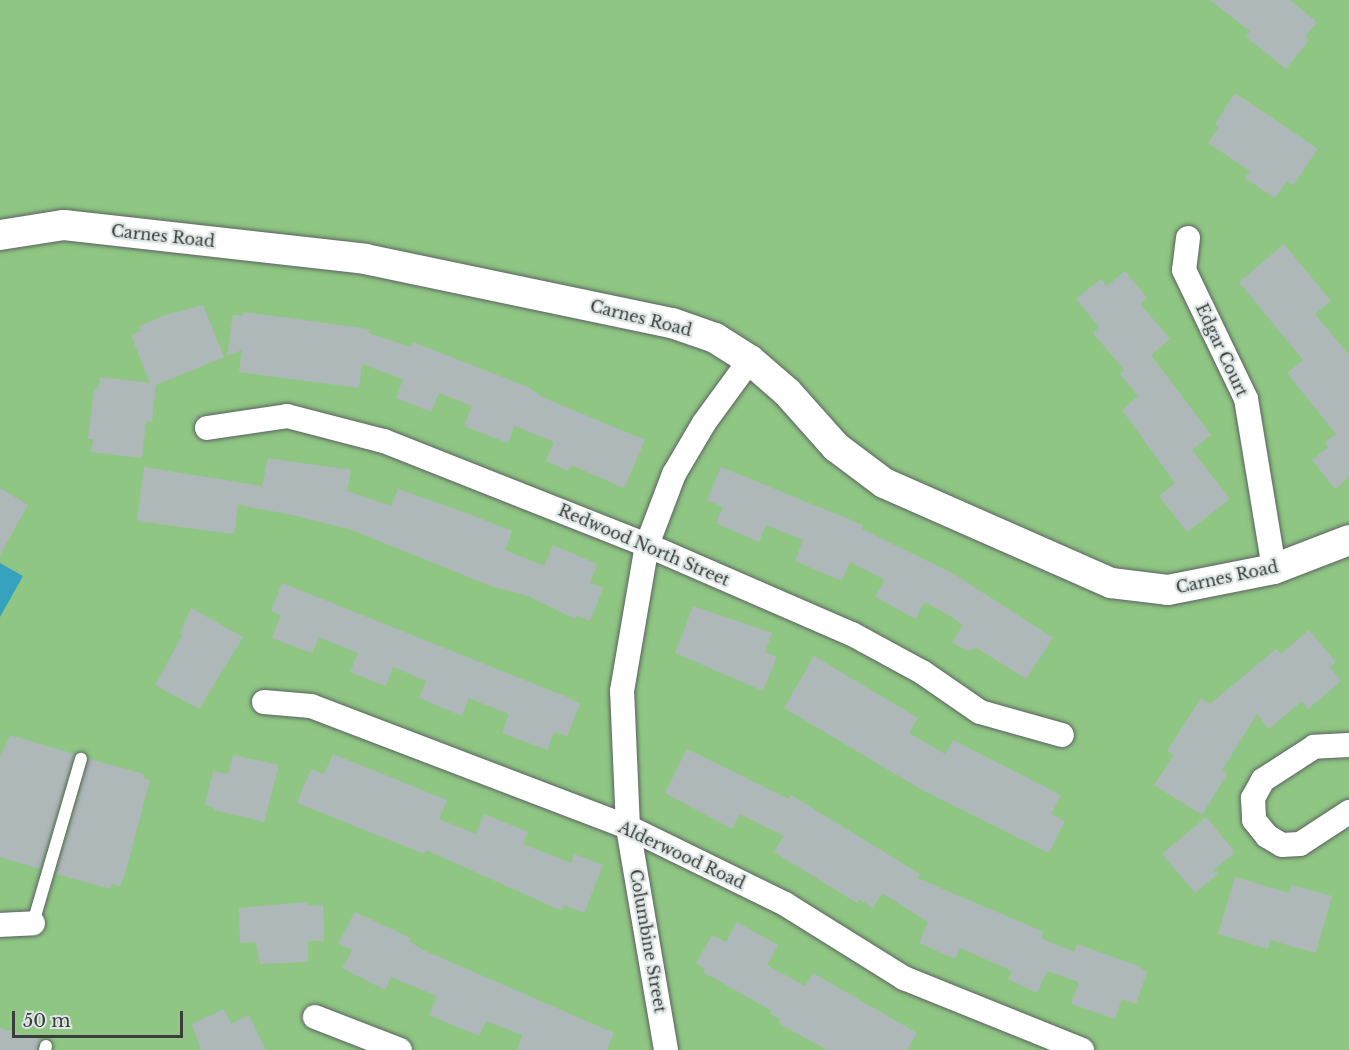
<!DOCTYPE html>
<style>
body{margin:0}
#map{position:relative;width:1349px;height:1050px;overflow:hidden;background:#dde6e4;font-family:"Libre Baskerville",serif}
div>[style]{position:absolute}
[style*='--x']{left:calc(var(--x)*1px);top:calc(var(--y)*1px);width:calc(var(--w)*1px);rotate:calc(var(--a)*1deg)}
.green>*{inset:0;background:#8fc683;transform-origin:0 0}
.water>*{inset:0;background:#36a2be}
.building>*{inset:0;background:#afb8b9}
.roads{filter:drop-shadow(0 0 2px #5b6260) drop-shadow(0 0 2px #5b6260)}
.service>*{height:12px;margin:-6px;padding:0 6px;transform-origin:6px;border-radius:6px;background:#fff}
.minor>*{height:24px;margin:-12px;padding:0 12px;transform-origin:12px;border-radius:12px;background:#fff}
.tertiary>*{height:30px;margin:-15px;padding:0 15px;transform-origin:15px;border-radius:15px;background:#fff}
span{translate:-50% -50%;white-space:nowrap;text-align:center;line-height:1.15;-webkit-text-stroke:4.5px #dde6e4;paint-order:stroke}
.street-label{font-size:16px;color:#3a3d3c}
.scale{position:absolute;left:12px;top:1011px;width:171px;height:27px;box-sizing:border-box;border:3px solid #3a3d3c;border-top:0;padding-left:8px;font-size:18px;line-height:21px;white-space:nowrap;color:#3a3d3c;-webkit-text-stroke:4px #dde6e4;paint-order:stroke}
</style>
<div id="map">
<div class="green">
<i style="left:0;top:0;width:1349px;height:1050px"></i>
</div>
<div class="water">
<i style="clip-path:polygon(0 563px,23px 576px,0 617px)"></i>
</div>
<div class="building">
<i style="clip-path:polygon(1210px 0,1290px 0,1317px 22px,1305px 37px,1309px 40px,1286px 69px,1246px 37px,1250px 31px)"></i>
<i style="clip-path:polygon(1235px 93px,1318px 149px,1293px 185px,1287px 181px,1275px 198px,1245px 178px,1250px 171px,1208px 143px,1219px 127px,1215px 124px)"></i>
<i style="clip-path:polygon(1284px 244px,1331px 301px,1315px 314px,1349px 355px,1349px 477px,1335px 489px,1312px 460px,1328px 447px,1325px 442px,1336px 434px,1287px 373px,1303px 360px,1239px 282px)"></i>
<i style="clip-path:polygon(1125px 271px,1147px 298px,1140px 304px,1170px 339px,1151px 355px,1211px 435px,1192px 450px,1230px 499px,1187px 532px,1159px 496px,1175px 483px,1122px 410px,1138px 396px,1120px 374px,1124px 370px,1093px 333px,1099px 327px,1076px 299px,1101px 279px,1107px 286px)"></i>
<i style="clip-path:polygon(203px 305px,224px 357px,156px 385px,152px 422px,146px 421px,142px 458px,91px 452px,93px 439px,88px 439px,94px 389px,98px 389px,100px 377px,150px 383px,131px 335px,141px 331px,139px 326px,165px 315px)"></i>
<i style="clip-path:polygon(244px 312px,369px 329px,368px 333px,411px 347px,413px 342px,528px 387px,542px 397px,645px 440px,624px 488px,571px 465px,568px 471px,546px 461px,554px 442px,515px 426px,508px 443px,464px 426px,472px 406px,439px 393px,431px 412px,396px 398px,403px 379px,362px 364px,359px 388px,239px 372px,242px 350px,227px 356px,233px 315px,243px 316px)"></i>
<i style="clip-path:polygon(268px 458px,351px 470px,347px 491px,391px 506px,398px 489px,469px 514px,512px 531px,505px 550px,544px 566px,553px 545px,597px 564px,590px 583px,603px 588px,590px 621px,577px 615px,575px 619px,528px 596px,491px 586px,352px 530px,293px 515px,238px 505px,234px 534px,137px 521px,144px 467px,262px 486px)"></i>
<i style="clip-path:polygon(721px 467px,863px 525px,862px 529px,954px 574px,1053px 638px,1026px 679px,977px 648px,967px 651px,952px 642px,963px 625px,947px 614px,924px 602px,916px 619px,875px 597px,885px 580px,850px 562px,842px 581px,795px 561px,803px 540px,766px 525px,759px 542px,716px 523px,723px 507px,707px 500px)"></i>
<i style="clip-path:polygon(0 488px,28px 505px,0 555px)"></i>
<i style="clip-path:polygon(282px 583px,567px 697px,580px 704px,567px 736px,554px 732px,547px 750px,502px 733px,509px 714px,491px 707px,469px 698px,462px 716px,419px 698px,426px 681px,393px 667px,386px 686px,350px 672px,358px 653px,319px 637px,312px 653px,272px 638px,281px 615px,271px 611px)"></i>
<i style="clip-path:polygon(693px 606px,772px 633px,765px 652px,777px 657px,763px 691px,675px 653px)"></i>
<i style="clip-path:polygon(191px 608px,243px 637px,199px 709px,155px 685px,183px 634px,180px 633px)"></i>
<i style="clip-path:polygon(1309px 630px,1336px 662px,1330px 667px,1341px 681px,1308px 709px,1302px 701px,1269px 729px,1257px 714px,1222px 770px,1227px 774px,1202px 815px,1154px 785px,1174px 755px,1167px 751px,1201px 698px,1210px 704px,1276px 649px,1281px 654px)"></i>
<i style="clip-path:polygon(814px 656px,918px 718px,909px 733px,945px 754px,953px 740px,1061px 795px,1051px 814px,1065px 821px,1049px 853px,924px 791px,784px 708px)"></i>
<i style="clip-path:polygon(10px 735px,74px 754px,40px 869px,0 857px,0 757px)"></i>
<i style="clip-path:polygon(687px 749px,789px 799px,791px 795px,920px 874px,917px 878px,1044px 932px,1041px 938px,1074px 952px,1077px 944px,1138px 966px,1147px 972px,1136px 1004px,1122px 999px,1115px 1019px,1071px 1004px,1079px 982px,1047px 971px,1037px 993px,1008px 979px,1012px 971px,960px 948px,955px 959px,919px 943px,928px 922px,882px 893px,873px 908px,859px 899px,857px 903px,774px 852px,784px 836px,740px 814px,732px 829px,665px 793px)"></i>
<i style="clip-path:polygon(333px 754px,447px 800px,439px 819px,476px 834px,484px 814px,528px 832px,523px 844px,571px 863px,574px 854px,603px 865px,584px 913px,564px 905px,562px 911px,426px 850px,424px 854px,297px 803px,311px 769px,324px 774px)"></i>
<i style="clip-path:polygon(233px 755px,279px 765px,264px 822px,213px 810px,213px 807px,205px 805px,213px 771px,228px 774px)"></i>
<i style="clip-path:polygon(89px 759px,144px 774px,143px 778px,150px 780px,125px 874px,120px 886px,112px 884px,111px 889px,56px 874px)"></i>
<i style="clip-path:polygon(1206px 817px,1235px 852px,1213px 871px,1219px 873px,1195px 893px,1162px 854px)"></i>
<i style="clip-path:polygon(1235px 877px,1289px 893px,1292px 885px,1332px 896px,1316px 953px,1270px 940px,1268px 949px,1218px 934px)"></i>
<i style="clip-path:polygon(307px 902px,308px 906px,323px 905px,324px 941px,308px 941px,308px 962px,260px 964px,256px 942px,240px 943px,239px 908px)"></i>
<i style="clip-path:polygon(355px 912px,411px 938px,409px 941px,421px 949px,614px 1033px,607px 1050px,517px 1050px,522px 1035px,486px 1021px,479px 1036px,429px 1015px,437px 996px,391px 977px,385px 990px,342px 968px,352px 950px,338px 943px)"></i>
<i style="clip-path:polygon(737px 922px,778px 945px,767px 965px,805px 986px,813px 973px,917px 1033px,907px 1050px,827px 1050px,778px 1023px,780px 1019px,770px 1014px,772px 1011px,703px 972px,705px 969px,696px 963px,712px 935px,726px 942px)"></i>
<i style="clip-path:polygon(224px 1009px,231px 1024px,249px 1015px,266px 1050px,201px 1050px,192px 1024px)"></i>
<i style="clip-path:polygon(0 1028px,41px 1040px,37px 1050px,0 1050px)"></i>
</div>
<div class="roads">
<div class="service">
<i style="--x:33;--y:923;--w:171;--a:-73.7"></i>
<i style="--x:45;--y:1050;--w:4;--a:-76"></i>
</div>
<div class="minor">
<i style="--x:1188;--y:238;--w:32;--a:97"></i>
<i style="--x:1184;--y:270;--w:143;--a:64.3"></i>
<i style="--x:1246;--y:399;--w:172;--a:80.6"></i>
<i style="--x:207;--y:428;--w:81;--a:-8.5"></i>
<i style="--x:287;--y:416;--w:100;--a:14.5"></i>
<i style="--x:384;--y:441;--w:283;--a:21.6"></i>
<i style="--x:647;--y:545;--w:223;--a:23.5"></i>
<i style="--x:852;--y:634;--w:80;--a:28.5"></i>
<i style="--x:922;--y:672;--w:70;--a:34.6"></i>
<i style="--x:980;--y:712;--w:85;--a:15.7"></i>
<i style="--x:264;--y:702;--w:47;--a:4.9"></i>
<i style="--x:311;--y:706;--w:339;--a:20.9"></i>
<i style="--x:628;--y:827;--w:175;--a:26.1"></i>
<i style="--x:785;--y:904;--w:140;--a:31.9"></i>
<i style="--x:904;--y:978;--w:192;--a:22"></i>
<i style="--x:1349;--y:745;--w:35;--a:177"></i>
<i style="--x:1314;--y:747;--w:61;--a:147.1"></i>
<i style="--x:1263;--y:780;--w:21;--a:119"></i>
<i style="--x:1253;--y:798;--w:22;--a:87"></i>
<i style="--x:1254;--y:820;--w:21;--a:51"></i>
<i style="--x:1267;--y:836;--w:17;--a:31"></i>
<i style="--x:1282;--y:845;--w:18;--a:-3"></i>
<i style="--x:1300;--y:844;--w:59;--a:-33.1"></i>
<i style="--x:0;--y:925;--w:33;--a:-3"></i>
<i style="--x:315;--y:1017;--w:91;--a:21.2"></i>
<i style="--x:666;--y:1050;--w:226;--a:-99.7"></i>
<i style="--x:628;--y:827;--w:136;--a:-92.5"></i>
<i style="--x:622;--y:691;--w:148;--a:-80.3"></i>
<i style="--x:647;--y:545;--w:76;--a:-69.2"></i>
<i style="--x:674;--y:474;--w:59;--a:-59.5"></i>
<i style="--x:704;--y:423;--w:78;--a:-53.9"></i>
</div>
<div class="tertiary">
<i style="--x:0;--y:235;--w:65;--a:-8.9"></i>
<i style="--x:64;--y:225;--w:303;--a:6.4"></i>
<i style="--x:365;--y:259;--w:314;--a:11.8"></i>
<i style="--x:672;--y:323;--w:46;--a:19.2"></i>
<i style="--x:715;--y:338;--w:41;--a:32.2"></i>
<i style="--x:750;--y:360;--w:49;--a:40.9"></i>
<i style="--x:787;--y:392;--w:74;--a:48.3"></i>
<i style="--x:836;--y:447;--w:60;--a:36.9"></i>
<i style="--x:884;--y:483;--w:248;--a:23.8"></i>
<i style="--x:1111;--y:583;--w:57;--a:7"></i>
<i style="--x:1168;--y:590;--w:108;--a:-11.2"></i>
<i style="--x:1274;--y:569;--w:80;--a:-21.1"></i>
</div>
</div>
<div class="street-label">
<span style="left:163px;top:236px;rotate:6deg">Carnes Road</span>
<span style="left:641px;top:318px;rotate:14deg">Carnes Road</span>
<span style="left:1222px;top:350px;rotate:65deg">Edgar Court</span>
<span style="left:644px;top:545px;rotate:23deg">Redwood North Street</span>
<span style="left:1227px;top:577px;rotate:-12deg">Carnes Road</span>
<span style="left:682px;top:855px;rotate:25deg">Alderwood Road</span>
<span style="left:648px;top:941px;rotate:80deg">Columbine Street</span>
</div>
<div class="scale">50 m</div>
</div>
